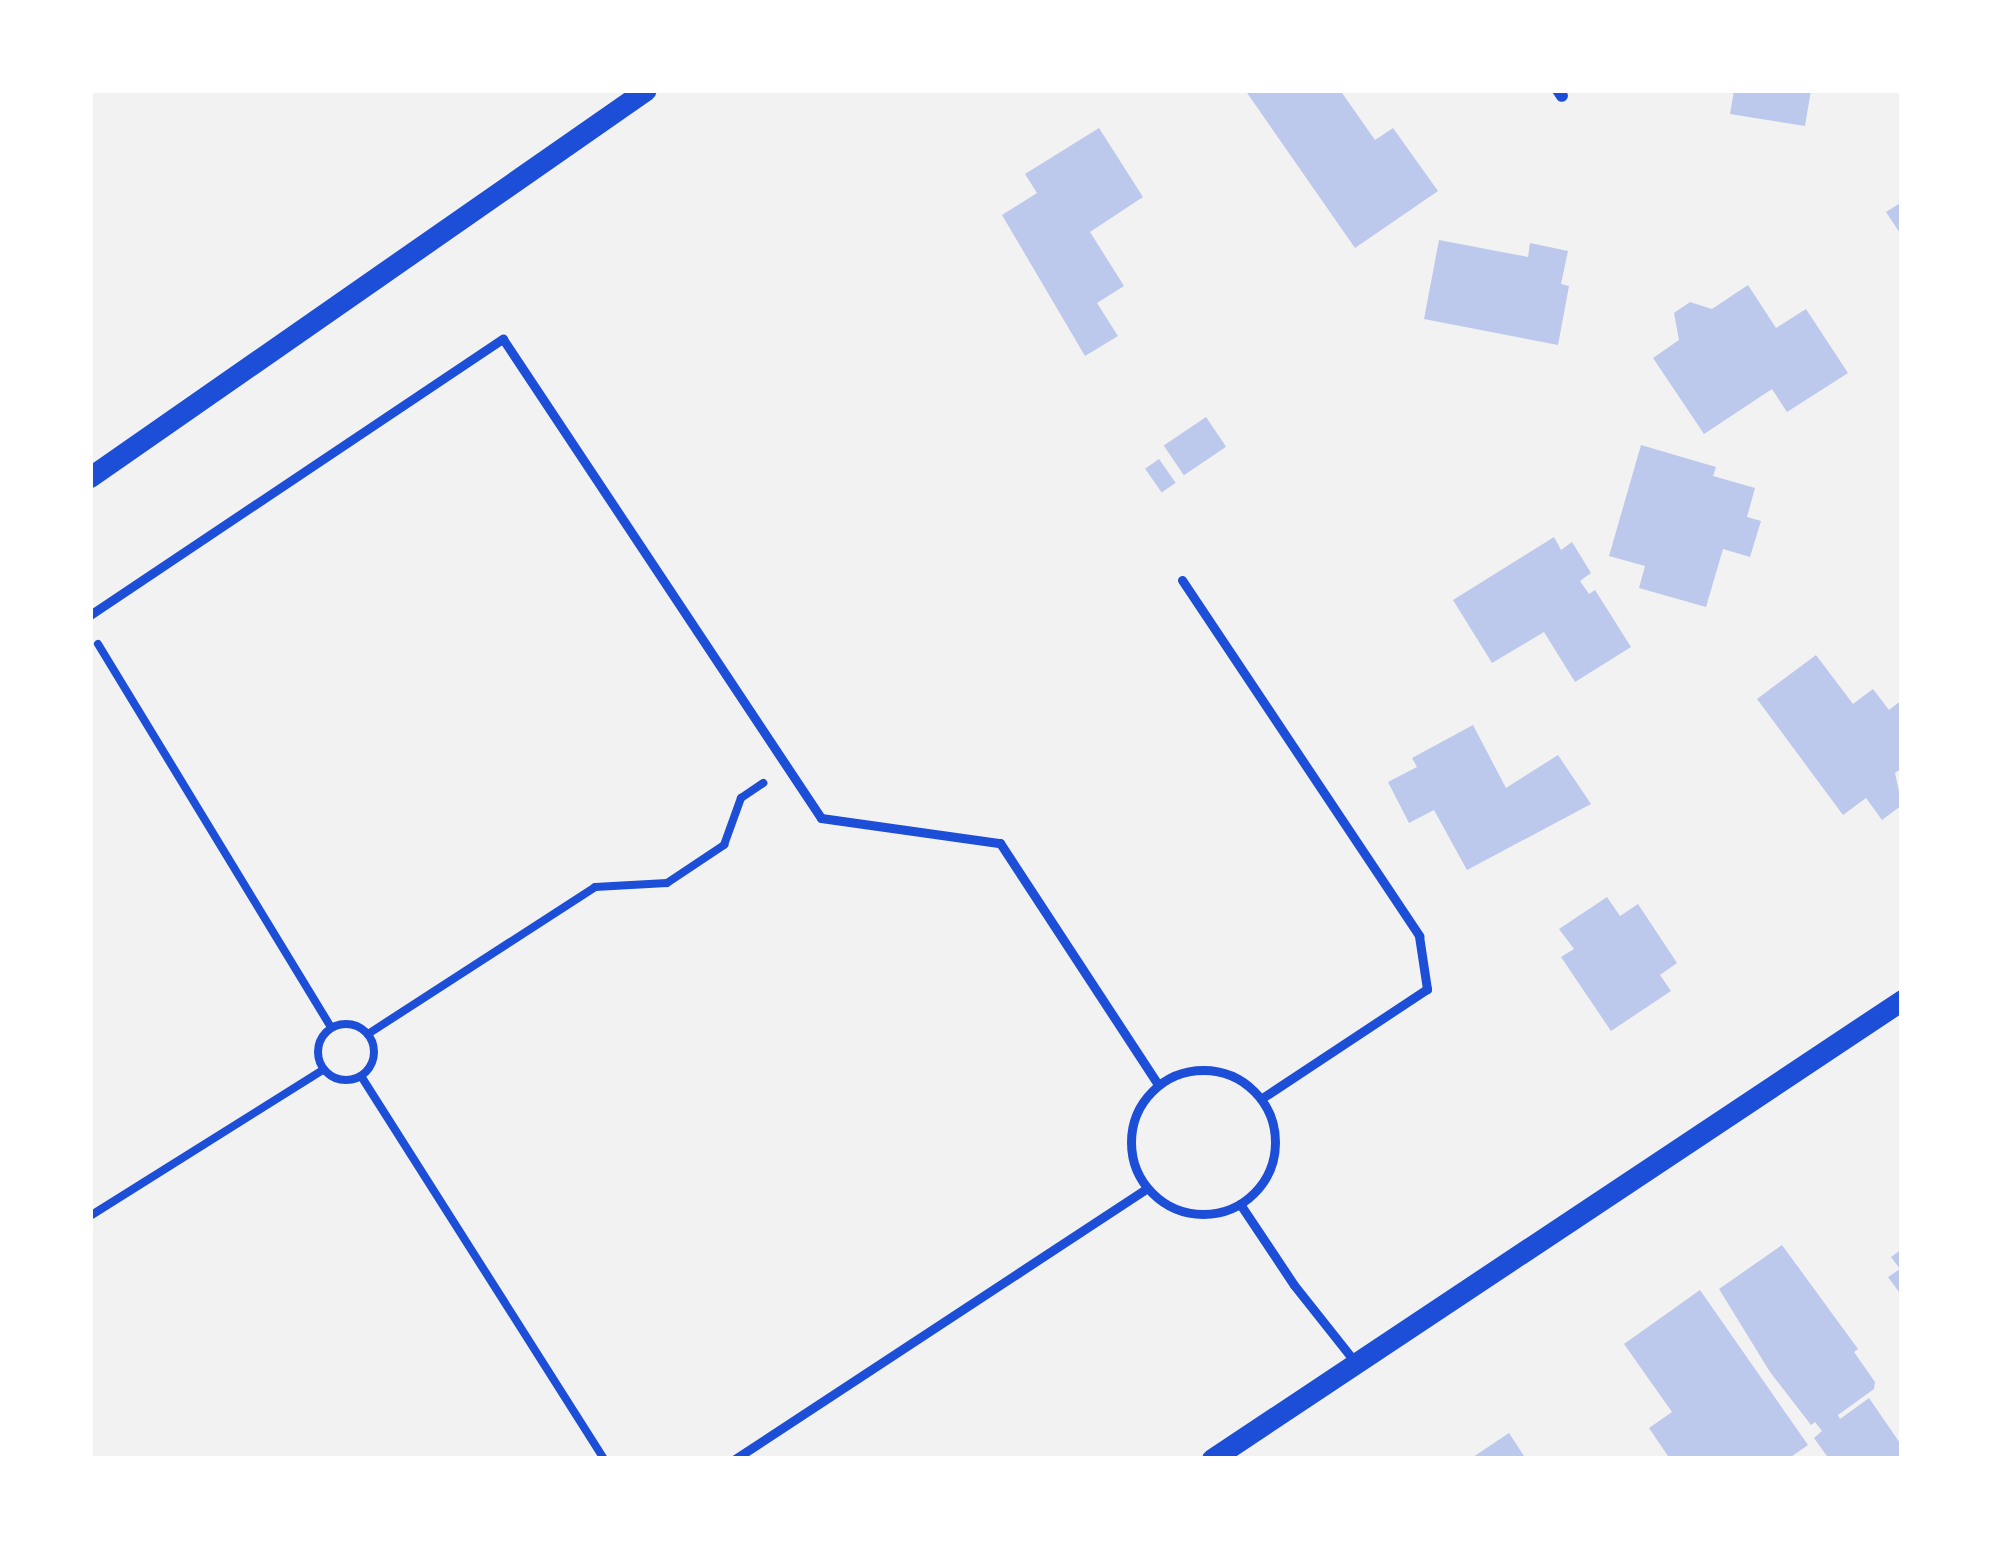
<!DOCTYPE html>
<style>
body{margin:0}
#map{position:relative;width:1992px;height:1549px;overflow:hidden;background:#f2f2f2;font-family:"Open Sans",sans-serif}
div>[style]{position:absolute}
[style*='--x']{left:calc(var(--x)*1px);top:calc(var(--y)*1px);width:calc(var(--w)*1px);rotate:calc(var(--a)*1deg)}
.building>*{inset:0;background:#bdc9ec;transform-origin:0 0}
.path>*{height:8px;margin:-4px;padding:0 4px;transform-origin:4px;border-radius:4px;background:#1d4ed8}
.path>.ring{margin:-4px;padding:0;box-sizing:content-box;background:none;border:8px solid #1d4ed8;border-radius:50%}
.service>*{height:9px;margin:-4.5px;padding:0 4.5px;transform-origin:4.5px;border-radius:4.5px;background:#1d4ed8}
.service>.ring{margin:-4.5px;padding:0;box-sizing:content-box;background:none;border:9px solid #1d4ed8;border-radius:50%}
.minor>*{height:12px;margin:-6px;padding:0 6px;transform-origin:6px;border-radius:6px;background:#1d4ed8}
.tertiary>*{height:21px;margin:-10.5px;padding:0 10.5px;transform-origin:10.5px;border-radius:10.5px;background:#1d4ed8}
span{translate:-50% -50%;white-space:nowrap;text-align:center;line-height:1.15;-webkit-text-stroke:10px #fff;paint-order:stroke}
.frame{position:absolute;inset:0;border:93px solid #fff;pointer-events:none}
</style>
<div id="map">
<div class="building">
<i style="clip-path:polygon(1245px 90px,1340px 90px,1375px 140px,1393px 128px,1438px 191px,1355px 248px)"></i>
<i style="clip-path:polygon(1734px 90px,1811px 90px,1805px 126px,1730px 114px)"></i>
<i style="clip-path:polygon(1099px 128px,1143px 197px,1090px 232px,1124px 286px,1097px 303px,1118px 336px,1085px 356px,1002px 215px,1037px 193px,1025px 174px)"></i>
<i style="clip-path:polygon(1902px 202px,1902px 236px,1886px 212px)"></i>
<i style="clip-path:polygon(1439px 240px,1528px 257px,1530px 243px,1568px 251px,1561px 284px,1569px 286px,1558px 345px,1424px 319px)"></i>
<i style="clip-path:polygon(1748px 285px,1776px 328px,1806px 309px,1848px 373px,1787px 412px,1772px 389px,1704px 434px,1653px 358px,1679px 340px,1674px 313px,1690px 302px,1712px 309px)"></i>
<i style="left:1206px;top:417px;width:36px;height:51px;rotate:56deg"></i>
<i style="clip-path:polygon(1641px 445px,1716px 467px,1713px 476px,1755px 488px,1747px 517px,1761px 521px,1750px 557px,1723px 549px,1706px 607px,1639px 588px,1645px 566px,1609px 556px)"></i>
<i style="left:1159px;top:459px;width:29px;height:17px;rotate:55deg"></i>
<i style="clip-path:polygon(1554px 537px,1561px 550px,1572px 542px,1591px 573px,1580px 581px,1589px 594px,1595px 590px,1631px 647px,1575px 682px,1544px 632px,1492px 663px,1453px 600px)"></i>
<i style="clip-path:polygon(1816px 655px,1853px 704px,1873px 689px,1889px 710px,1902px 700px,1902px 768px,1895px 773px,1902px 805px,1882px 820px,1866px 798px,1843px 815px,1757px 699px)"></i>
<i style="clip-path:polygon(1473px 725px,1506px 788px,1558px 755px,1591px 804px,1467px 870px,1434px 810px,1409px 823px,1388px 782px,1417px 767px,1412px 758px)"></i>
<i style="clip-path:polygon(1607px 897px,1620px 916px,1638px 904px,1677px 963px,1660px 975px,1671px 991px,1611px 1031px,1561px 957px,1574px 949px,1559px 929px)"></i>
<i style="clip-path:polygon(1782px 1245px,1858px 1349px,1854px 1352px,1875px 1382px,1874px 1389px,1838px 1415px,1840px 1419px,1869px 1398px,1902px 1446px,1902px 1459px,1829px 1459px,1814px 1438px,1822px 1431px,1815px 1422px,1811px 1425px,1770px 1372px,1719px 1289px)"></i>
<i style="clip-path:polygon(1902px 1249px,1902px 1296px,1888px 1277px,1900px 1269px,1891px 1257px)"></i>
<i style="clip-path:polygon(1700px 1290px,1808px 1445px,1788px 1459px,1670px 1459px,1649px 1428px,1672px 1412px,1624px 1344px)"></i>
<i style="clip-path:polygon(1509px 1433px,1526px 1459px,1470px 1459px)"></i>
</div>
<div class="path">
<i style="--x:98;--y:644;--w:448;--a:58.7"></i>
<i class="ring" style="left:318px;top:1024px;width:48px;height:48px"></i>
<i style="--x:368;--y:1034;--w:270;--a:-32.9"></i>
<i style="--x:595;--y:887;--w:72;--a:-3.2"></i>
<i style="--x:667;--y:883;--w:69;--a:-33.7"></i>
<i style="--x:724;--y:845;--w:50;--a:-70.1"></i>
<i style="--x:741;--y:798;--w:27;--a:-34"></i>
<i style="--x:361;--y:1076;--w:454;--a:57.6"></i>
<i style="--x:90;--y:1216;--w:275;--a:-32.1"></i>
</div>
<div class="service">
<i style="--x:1182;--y:580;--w:428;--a:56.3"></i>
<i style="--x:1419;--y:936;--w:54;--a:81.4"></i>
<i style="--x:1427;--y:989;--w:199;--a:146.5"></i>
<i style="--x:90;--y:615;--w:497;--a:-33.8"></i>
<i style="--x:503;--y:339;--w:575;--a:56.42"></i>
<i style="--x:821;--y:818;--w:181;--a:8"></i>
<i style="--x:1000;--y:843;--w:288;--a:56.8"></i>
<i class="ring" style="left:1131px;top:1070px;width:135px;height:135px"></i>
<i style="--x:1240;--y:1204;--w:97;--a:56.3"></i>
<i style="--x:1294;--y:1285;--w:98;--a:51.6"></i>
<i style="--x:735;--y:1459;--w:493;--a:-33.3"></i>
</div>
<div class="minor">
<i style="--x:1558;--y:90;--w:7;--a:56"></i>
</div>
<div class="tertiary">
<i style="--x:90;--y:477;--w:677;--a:-34.84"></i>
<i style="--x:1212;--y:1459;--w:829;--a:-33.63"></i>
</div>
<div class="frame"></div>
</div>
